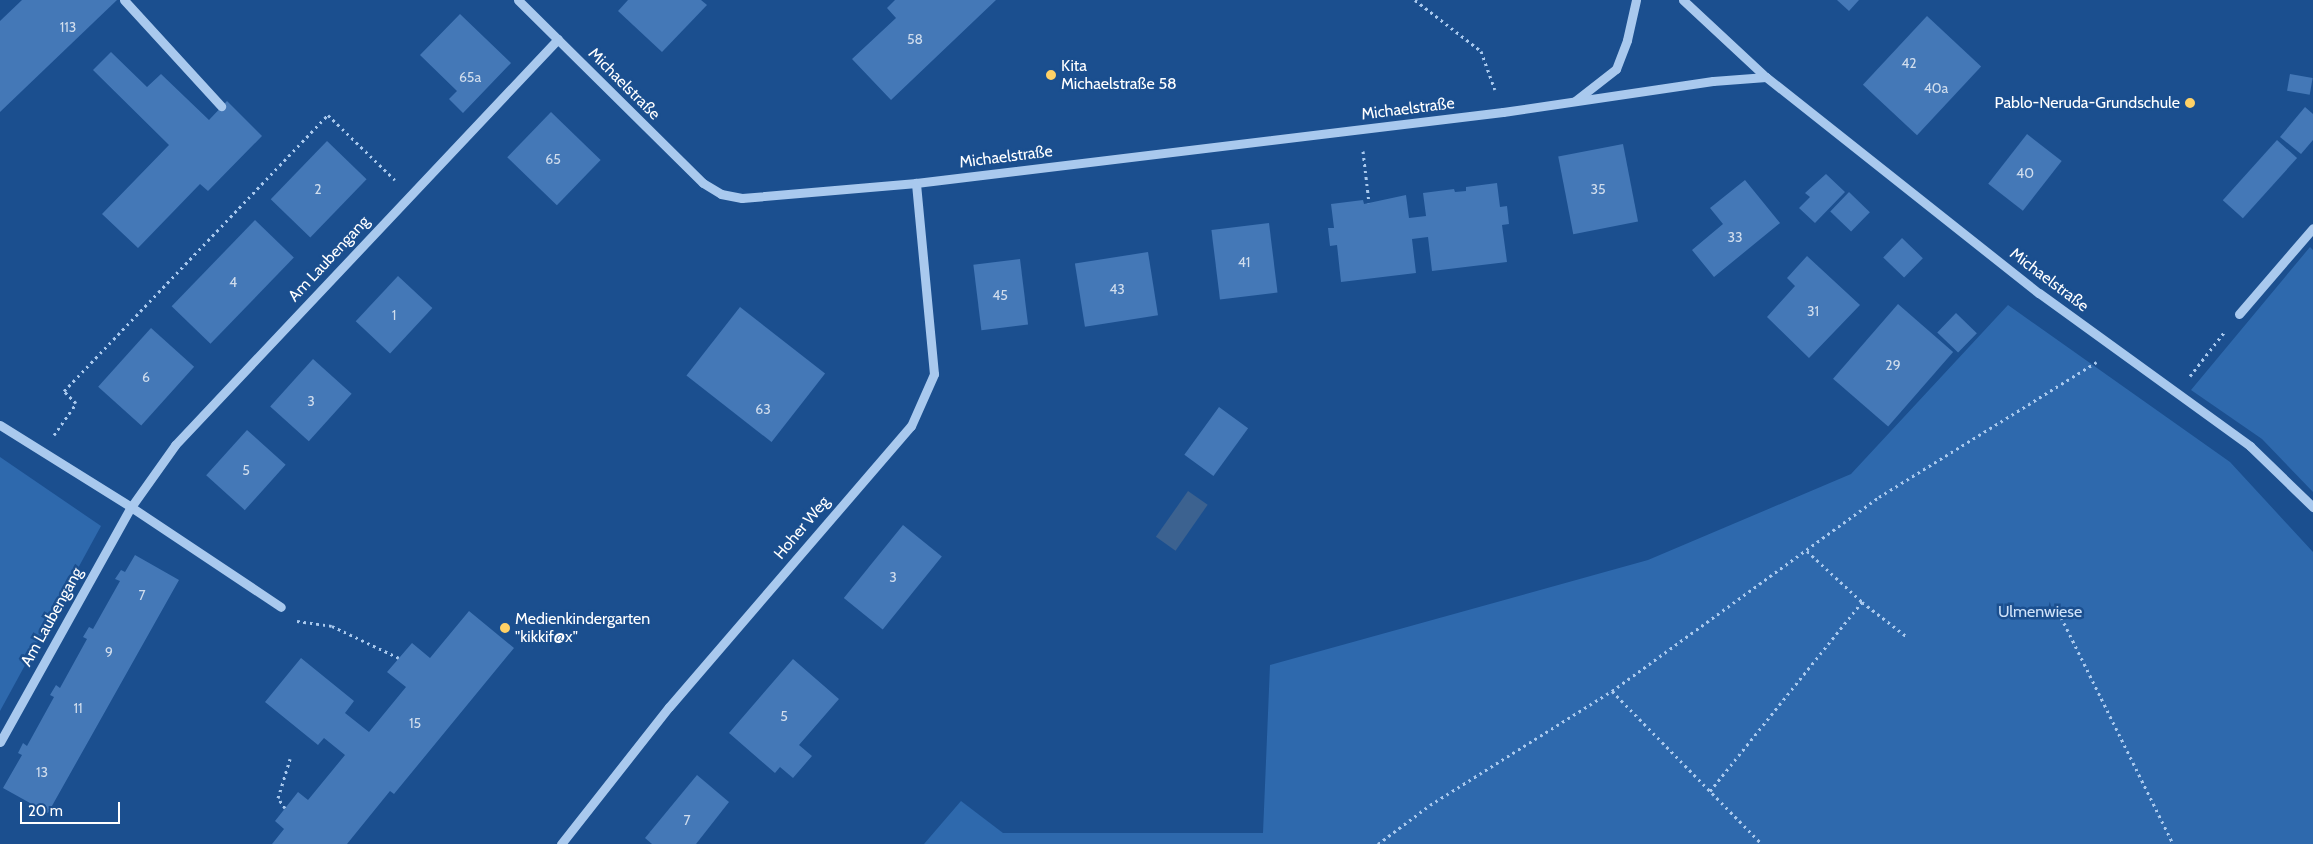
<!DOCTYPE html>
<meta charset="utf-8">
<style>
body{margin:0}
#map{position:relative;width:2313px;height:844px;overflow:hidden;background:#1b4f8f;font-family:Cabin,sans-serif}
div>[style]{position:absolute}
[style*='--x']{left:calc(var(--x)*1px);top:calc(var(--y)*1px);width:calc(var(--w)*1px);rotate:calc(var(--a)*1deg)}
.green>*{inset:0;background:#2e69ad}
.water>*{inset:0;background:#3c6290;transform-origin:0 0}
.building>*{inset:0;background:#4478b7;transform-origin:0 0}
.path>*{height:3px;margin-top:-1.5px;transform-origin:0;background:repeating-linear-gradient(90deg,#a9c9ee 0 2.5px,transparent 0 6.5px)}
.minor>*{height:9px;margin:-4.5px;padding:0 4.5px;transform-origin:4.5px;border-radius:4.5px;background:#a9c9ee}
.dots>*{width:14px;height:14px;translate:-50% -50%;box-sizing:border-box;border:2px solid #1b4f8f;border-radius:50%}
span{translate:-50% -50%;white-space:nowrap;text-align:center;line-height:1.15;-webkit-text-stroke:5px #1b4f8f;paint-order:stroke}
.number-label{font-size:14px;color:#d0dded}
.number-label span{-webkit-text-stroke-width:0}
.poi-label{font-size:16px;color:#fff}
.left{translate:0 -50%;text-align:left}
.right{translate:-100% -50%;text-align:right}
.street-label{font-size:16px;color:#fff}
.park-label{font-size:16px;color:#cfe3fa}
.scale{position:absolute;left:20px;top:802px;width:100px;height:22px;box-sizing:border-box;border:2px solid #fff;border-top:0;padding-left:6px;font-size:15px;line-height:18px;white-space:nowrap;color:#fff;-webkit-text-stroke:4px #1b4f8f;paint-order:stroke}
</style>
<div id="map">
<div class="green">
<i style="clip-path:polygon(2310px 247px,2313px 250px,2313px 492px,2262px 439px,2191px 390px)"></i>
<i style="clip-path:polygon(2008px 305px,2230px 462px,2313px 552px,2313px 844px,924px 844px,961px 801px,1003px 833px,1263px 833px,1270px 665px,1648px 560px,1851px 474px)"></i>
<i style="clip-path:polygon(0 457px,101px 526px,0 711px)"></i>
</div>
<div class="water">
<i style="left:1188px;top:491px;width:24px;height:56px;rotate:35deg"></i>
</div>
<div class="building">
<i style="clip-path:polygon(22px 0,117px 0,0 112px,0 21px)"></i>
<i style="clip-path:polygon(628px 0,701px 0,707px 5px,662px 52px,618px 11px)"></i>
<i style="clip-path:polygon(895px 0,996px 0,891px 100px,852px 59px,896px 18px,887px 8px)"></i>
<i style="clip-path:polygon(1837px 0,1859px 0,1849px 11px)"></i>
<i style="clip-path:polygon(460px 14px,511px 63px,463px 113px,449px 99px,457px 91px,420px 55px)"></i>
<i style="left:1927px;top:16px;width:74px;height:94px;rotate:43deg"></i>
<i style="clip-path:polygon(111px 52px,147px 87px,161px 74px,209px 120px,227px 101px,262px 136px,208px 191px,200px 184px,138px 248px,102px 214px,169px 145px,93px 70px)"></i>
<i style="left:2290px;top:74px;width:23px;height:17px;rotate:10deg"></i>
<i style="clip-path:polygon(2305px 107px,2313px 114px,2313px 140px,2301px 154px,2280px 137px)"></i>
<i style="left:551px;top:112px;width:69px;height:63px;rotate:44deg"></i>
<i style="left:2027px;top:134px;width:44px;height:63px;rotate:38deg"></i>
<i style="left:2277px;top:140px;width:27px;height:81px;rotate:42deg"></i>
<i style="left:327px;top:141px;width:55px;height:81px;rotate:44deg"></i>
<i style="left:1623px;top:144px;width:79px;height:66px;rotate:79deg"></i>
<i style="clip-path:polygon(1826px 174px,1845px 192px,1815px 223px,1799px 208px,1810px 197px,1805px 193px)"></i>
<i style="clip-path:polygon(1745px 180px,1780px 223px,1714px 277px,1692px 250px,1723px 224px,1710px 208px)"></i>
<i style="clip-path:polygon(1497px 183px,1500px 207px,1507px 206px,1509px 224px,1502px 225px,1507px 262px,1432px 271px,1428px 237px,1412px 239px,1416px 273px,1341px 282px,1337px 245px,1330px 246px,1328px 228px,1334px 228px,1331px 204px,1363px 200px,1364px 204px,1406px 195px,1409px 218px,1426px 216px,1423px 193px,1454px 189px,1455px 192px,1466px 191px,1466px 187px)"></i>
<i style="left:1849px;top:192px;width:29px;height:27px;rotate:44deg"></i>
<i style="left:255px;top:220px;width:54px;height:120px;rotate:44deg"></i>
<i style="left:1269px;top:223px;width:70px;height:58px;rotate:83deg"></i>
<i style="left:1902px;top:238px;width:29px;height:27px;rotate:44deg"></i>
<i style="left:1148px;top:252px;width:64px;height:74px;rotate:81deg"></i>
<i style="clip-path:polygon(1807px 256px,1860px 305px,1809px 358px,1767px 317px,1795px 286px,1787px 278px)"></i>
<i style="left:1020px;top:259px;width:66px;height:47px;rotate:83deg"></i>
<i style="left:398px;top:276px;width:47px;height:62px;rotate:43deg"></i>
<i style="left:1898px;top:304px;width:73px;height:99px;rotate:41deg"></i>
<i style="left:740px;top:307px;width:108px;height:87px;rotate:38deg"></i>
<i style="left:1956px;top:313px;width:29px;height:27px;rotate:44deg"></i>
<i style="left:151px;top:328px;width:58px;height:79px;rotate:42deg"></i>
<i style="left:313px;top:359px;width:52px;height:64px;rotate:42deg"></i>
<i style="left:1219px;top:407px;width:36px;height:59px;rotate:36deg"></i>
<i style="left:247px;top:430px;width:52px;height:61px;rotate:42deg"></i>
<i style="left:903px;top:525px;width:50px;height:94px;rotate:39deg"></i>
<i style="clip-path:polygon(135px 555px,179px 580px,48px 813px,3px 788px,22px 755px,18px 753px,23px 743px,27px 746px,54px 697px,50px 695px,56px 685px,60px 688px,87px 639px,83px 637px,89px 627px,93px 629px,120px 581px,115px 579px,121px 570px,125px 572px)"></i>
<i style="clip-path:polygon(469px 611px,514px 648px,394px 794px,390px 791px,347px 844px,272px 844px,284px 829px,275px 821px,298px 792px,308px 800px,345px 755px,324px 738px,318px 745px,265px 702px,301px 658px,354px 701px,345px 713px,369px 732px,406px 687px,387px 672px,412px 643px,430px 658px)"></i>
<i style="clip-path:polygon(793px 659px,839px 699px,799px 745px,812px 756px,793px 778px,780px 767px,775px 773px,729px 733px)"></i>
<i style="clip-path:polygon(697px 775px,729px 802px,696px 844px,652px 844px,645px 838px)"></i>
</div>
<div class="path">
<i style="--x:1415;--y:0;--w:83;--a:37.7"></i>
<i style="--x:1481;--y:51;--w:41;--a:70.3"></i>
<i style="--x:1363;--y:151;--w:52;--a:83.4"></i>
<i style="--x:2190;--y:376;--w:58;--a:-52"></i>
<i style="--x:54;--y:435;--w:39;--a:-55"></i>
<i style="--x:76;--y:403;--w:17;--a:-135"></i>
<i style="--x:64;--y:391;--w:382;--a:-46.3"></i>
<i style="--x:328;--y:115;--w:93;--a:44.1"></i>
<i style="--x:1807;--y:551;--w:75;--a:42.8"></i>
<i style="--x:1862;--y:602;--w:56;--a:37.7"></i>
<i style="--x:2061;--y:617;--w:253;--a:63.7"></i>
<i style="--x:297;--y:621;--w:35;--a:8"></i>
<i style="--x:332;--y:626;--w:74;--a:25.5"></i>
<i style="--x:1612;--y:691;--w:214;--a:45.6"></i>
<i style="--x:1710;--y:791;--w:243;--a:-51.2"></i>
<i style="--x:285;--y:808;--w:12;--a:-125"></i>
<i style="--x:278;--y:798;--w:41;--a:-72.9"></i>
<i style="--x:1378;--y:844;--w:65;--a:-36.9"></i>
<i style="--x:1430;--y:805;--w:215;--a:-32.1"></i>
<i style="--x:1612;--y:691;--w:330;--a:-36"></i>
<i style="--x:1879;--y:497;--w:256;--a:-31.8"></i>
</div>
<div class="minor">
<i style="--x:124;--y:0;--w:144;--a:47.5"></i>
<i style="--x:518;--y:0;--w:260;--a:44.7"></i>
<i style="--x:703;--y:183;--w:21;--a:31"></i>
<i style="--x:721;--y:194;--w:21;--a:11"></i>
<i style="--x:742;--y:198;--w:175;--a:-4.9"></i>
<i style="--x:916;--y:183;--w:591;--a:-6.9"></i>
<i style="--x:1503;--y:112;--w:212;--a:-8.4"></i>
<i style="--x:1713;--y:81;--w:53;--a:-4.3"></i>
<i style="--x:1683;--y:0;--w:113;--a:42.9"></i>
<i style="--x:1766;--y:77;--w:348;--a:38.4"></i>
<i style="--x:2039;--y:293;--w:261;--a:35.9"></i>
<i style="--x:2250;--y:446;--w:88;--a:44.1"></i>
<i style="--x:1575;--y:101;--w:52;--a:-38"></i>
<i style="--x:1616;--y:69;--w:31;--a:-69"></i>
<i style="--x:1627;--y:40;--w:41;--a:-77.3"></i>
<i style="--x:2239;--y:314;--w:113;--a:-49.3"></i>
<i style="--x:0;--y:425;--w:155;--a:32"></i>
<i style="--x:131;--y:507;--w:180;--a:33.7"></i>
<i style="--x:0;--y:742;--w:269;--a:-60.9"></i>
<i style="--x:131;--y:507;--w:76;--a:-54.6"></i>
<i style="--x:175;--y:445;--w:558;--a:-46.67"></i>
<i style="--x:561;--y:844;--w:174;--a:-51.8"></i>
<i style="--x:669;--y:707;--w:371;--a:-49.3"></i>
<i style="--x:911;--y:426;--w:57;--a:-66.1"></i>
<i style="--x:934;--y:374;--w:192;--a:-95.4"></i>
</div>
<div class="dots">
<i style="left:1051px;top:75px;background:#ffd166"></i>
<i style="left:2190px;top:103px;background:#ffd166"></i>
<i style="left:505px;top:628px;background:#ffd166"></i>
</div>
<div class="number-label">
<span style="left:68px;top:27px">113</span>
<span style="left:915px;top:39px">58</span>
<span style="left:1909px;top:63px">42</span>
<span style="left:470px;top:77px">65a</span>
<span style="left:1936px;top:88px">40a</span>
<span style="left:553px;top:159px">65</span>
<span style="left:2025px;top:173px">40</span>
<span style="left:318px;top:189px">2</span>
<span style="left:1598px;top:189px">35</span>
<span style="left:1735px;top:237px">33</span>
<span style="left:1244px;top:262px">41</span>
<span style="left:233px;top:282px">4</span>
<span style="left:1117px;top:289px">43</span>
<span style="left:1000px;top:295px">45</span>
<span style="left:1813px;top:311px">31</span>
<span style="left:394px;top:315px">1</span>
<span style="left:1893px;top:365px">29</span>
<span style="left:146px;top:377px">6</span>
<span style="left:311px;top:401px">3</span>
<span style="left:763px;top:409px">63</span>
<span style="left:246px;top:470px">5</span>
<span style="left:893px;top:577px">3</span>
<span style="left:142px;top:595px">7</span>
<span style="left:109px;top:652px">9</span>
<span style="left:78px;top:708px">11</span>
<span style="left:784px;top:716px">5</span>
<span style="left:415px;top:723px">15</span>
<span style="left:42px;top:772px">13</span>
<span style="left:687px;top:820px">7</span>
</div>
<div class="poi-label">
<span class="left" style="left:1061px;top:75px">Kita<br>Michaelstraße 58</span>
<span class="right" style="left:2180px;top:103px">Pablo-Neruda-Grundschule</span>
<span class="left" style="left:515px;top:628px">Medienkindergarten<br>"kikkif@x"</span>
</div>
<div class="street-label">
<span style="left:624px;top:84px;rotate:45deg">Michaelstraße</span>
<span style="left:1408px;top:109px;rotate:-7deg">Michaelstraße</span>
<span style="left:1006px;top:157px;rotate:-7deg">Michaelstraße</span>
<span style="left:329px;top:259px;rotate:-47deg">Am Laubengang</span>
<span style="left:2049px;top:280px;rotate:37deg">Michaelstraße</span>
<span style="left:802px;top:528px;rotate:-50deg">Hoher Weg</span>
<span style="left:52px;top:617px;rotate:-61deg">Am Laubengang</span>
</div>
<div class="park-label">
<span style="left:2040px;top:612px">Ulmenwiese</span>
</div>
<div class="scale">20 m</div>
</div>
